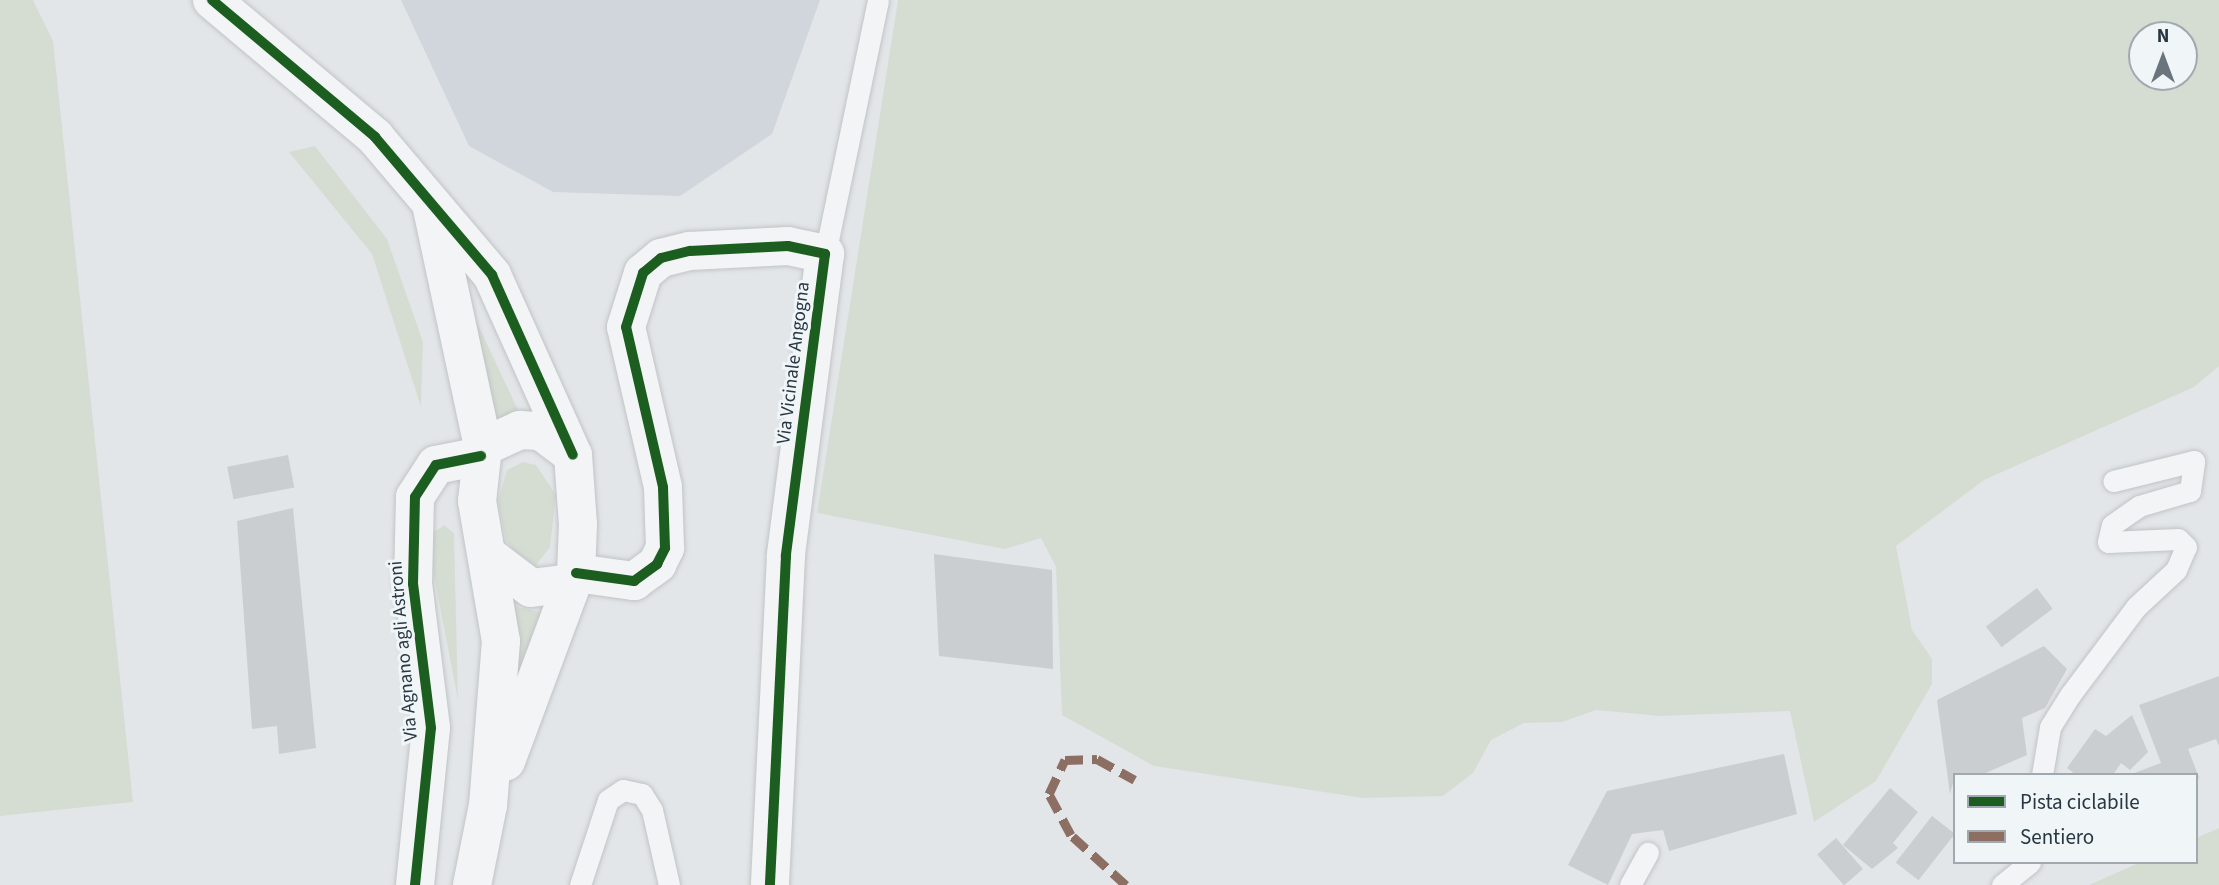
<!DOCTYPE html>
<style>
body{margin:0}
#map{position:relative;width:2219px;height:885px;overflow:hidden;background:#e3e6e8;font-family:"Source Sans 3",sans-serif}
div>[style]{position:absolute}
[style*='--x']{left:calc(var(--x)*1px);top:calc(var(--y)*1px);width:calc(var(--w)*1px);rotate:calc(var(--a)*1deg)}
.built>*{inset:0;background:#d0d6db}
.green>*{inset:0;background:#d5ddd3}
.building>*{inset:0;background:#cbced0;transform-origin:0 0}
.roads{filter:drop-shadow(0 0 2px #c1c4c6) drop-shadow(0 0 2px #c1c4c6)}
.service>*{height:21px;margin:-10.5px;padding:0 10.5px;transform-origin:10.5px;border-radius:10.5px;background:#f2f4f5}
.minor>*{height:38px;margin:-19px;padding:0 19px;transform-origin:19px;border-radius:19px;background:#f2f4f5}
.tertiary>*{height:38px;margin:-19px;padding:0 19px;transform-origin:19px;border-radius:19px;background:#f2f4f5}
.quiet>*{height:9px;margin-top:-4.5px;transform-origin:0;background:repeating-linear-gradient(90deg,#8d6e63 0 18px,transparent 0 27px)}
.cycleway>*{height:10px;margin:-5px;padding:0 5px;transform-origin:5px;border-radius:5px;background:#1b5e20}
span{translate:-50% -50%;white-space:nowrap;text-align:center;line-height:1.15;-webkit-text-stroke:6px #f0f5f7;paint-order:stroke}
.street-label{font-size:19px;color:#283743}
.legend{position:absolute;left:1953px;top:773px;width:245px;height:91px;box-sizing:border-box;background:#f0f5f7;border:2px solid #a0a9af;margin:0;padding:9px 12px;list-style:none;font-size:21px;color:#283743}
.legend li{display:flex;align-items:center;gap:14px;height:35px}
.legend b{width:35px;border:2px solid #a0a9af}
.north{position:absolute;left:2128px;top:21px;width:70px;height:70px;box-sizing:border-box;background:#f0f5f7;border:2px solid #a0a9af;border-radius:50%;rotate:0deg;font-size:19px;font-weight:700;line-height:28px;text-align:center;color:#283743}
.north::after{content:'';display:block;margin:auto;width:24px;height:32px;background:#69747d;clip-path:polygon(50% 0,100% 100%,50% 72%,0 100%)}
</style>
<div id="map">
<div class="built">
<i style="clip-path:polygon(401px 0,820px 0,772px 134px,680px 196px,553px 192px,469px 146px)"></i>
</div>
<div class="green">
<i style="clip-path:polygon(0 0,33px 0,53px 41px,133px 802px,0 816px)"></i>
<i style="clip-path:polygon(evenodd,898px 0,2219px 0,2219px 366px,2194px 387px,1984px 480px,1896px 546px,1912px 630px,1932px 659px,1932px 684px,1876px 781px,1814px 822px,1790px 711px,1660px 716px,1596px 710px,1562px 722px,1524px 723px,1491px 740px,1473px 773px,1443px 796px,1363px 798px,1154px 766px,1062px 715px,1056px 567px,1041px 538px,1005px 549px,817px 513px,898px 0,2142px 35px,2184px 35px,2184px 77px,2142px 77px,2142px 35px)"></i>
<i style="clip-path:polygon(315px 146px,387px 239px,423px 342px,421px 407px,372px 254px,289px 152px)"></i>
<i style="clip-path:polygon(445px 254px,525px 425px,490px 430px)"></i>
<i style="clip-path:polygon(523px 462px,536px 465px,556px 495px,550px 547px,530px 573px,506px 540px,498px 501px,507px 470px)"></i>
<i style="clip-path:polygon(444px 525px,454px 533px,458px 700px,430px 555px,430px 535px)"></i>
<i style="clip-path:polygon(508px 605px,545px 613px,513px 701px)"></i>
<i style="clip-path:polygon(2219px 828px,2219px 885px,2089px 885px,2141px 862px,2196px 862px,2196px 838px)"></i>
</div>
<div class="building">
<i style="left:288px;top:455px;width:33px;height:62px;rotate:79deg"></i>
<i style="clip-path:polygon(293px 508px,316px 748px,279px 754px,277px 726px,252px 729px,237px 521px)"></i>
<i style="clip-path:polygon(934px 554px,1052px 570px,1053px 669px,939px 656px)"></i>
<i style="left:2037px;top:588px;width:26px;height:64px;rotate:53deg"></i>
<i style="clip-path:polygon(2044px 646px,2067px 669px,2045px 708px,2022px 718px,2027px 755px,1981px 775px,1955px 775px,1950px 794px,1937px 700px)"></i>
<i style="clip-path:polygon(2219px 676px,2219px 746px,2216px 739px,2188px 749px,2200px 780px,2196px 775px,2129px 775px,2161px 763px,2139px 705px)"></i>
<i style="clip-path:polygon(2132px 715px,2148px 752px,2130px 770px,2121px 763px,2113px 775px,2076px 775px,2067px 768px,2095px 729px,2106px 736px)"></i>
<i style="clip-path:polygon(1784px 754px,1797px 814px,1669px 851px,1663px 830px,1632px 834px,1608px 885px,1568px 865px,1607px 791px)"></i>
<i style="clip-path:polygon(1890px 788px,1918px 812px,1893px 843px,1898px 848px,1872px 869px,1843px 845px)"></i>
<i style="left:1932px;top:816px;width:29px;height:59px;rotate:38deg"></i>
<i style="left:1836px;top:838px;width:41px;height:25px;rotate:49deg"></i>
</div>
<div class="roads">
<div class="service">
<i style="--x:825;--y:254;--w:259;--a:-78.2"></i>
<i style="--x:2042;--y:775;--w:49;--a:-80.5"></i>
<i style="--x:2050;--y:727;--w:38;--a:-58"></i>
<i style="--x:2070;--y:695;--w:110;--a:-53.1"></i>
<i style="--x:2136;--y:607;--w:54;--a:-42.8"></i>
<i style="--x:2176;--y:570;--w:25;--a:-67"></i>
<i style="--x:2186;--y:547;--w:11;--a:-135"></i>
<i style="--x:2178;--y:539;--w:70;--a:177.5"></i>
<i style="--x:2108;--y:542;--w:17;--a:-77"></i>
<i style="--x:2112;--y:525;--w:33;--a:-35"></i>
<i style="--x:2139;--y:506;--w:53;--a:-16.4"></i>
<i style="--x:2190;--y:491;--w:30;--a:-82"></i>
<i style="--x:2194;--y:461;--w:83;--a:166.1"></i>
<i style="--x:580;--y:885;--w:89;--a:-71.8"></i>
<i style="--x:608;--y:800;--w:18;--a:-34"></i>
<i style="--x:623;--y:790;--w:19;--a:12"></i>
<i style="--x:642;--y:794;--w:19;--a:58"></i>
<i style="--x:652;--y:810;--w:77;--a:77.2"></i>
<i style="--x:1630;--y:885;--w:37;--a:-61"></i>
<i style="--x:2002;--y:885;--w:36;--a:-39"></i>
</div>
<div class="minor">
<i style="--x:576;--y:573;--w:59;--a:7.9"></i>
<i style="--x:634;--y:581;--w:29;--a:-36"></i>
<i style="--x:657;--y:564;--w:18;--a:-63"></i>
<i style="--x:665;--y:548;--w:61;--a:-91.9"></i>
<i style="--x:663;--y:487;--w:164;--a:-103"></i>
<i style="--x:626;--y:327;--w:57;--a:-72.5"></i>
<i style="--x:643;--y:273;--w:23;--a:-40"></i>
<i style="--x:661;--y:258;--w:30;--a:-14"></i>
<i style="--x:690;--y:251;--w:98;--a:-2.9"></i>
<i style="--x:788;--y:246;--w:38;--a:12"></i>
<i style="--x:825;--y:254;--w:305;--a:97.4"></i>
<i style="--x:786;--y:556;--w:329;--a:92.8"></i>
<i style="--x:415;--y:885;--w:158;--a:-84.2"></i>
<i style="--x:431;--y:728;--w:145;--a:-97.1"></i>
<i style="--x:413;--y:584;--w:87;--a:-88.7"></i>
<i style="--x:415;--y:497;--w:38;--a:-57"></i>
<i style="--x:436;--y:465;--w:46;--a:-11.3"></i>
</div>
<div class="tertiary">
<i style="--x:212;--y:0;--w:213;--a:40"></i>
<i style="--x:375;--y:137;--w:181;--a:49.7"></i>
<i style="--x:492;--y:275;--w:197;--a:65.8"></i>
<i style="--x:431;--y:204;--w:249;--a:77.9"></i>
<i style="--x:483;--y:447;--w:54;--a:96.3"></i>
<i style="--x:477;--y:501;--w:142;--a:80.3"></i>
<i style="--x:501;--y:641;--w:165;--a:94.5"></i>
<i style="--x:488;--y:805;--w:82;--a:101.3"></i>
<i style="--x:483;--y:447;--w:41;--a:-24.7"></i>
<i style="--x:520;--y:430;--w:21;--a:3"></i>
<i style="--x:541;--y:431;--w:40;--a:37"></i>
<i style="--x:573;--y:455;--w:69;--a:85.9"></i>
<i style="--x:578;--y:524;--w:49;--a:92.3"></i>
<i style="--x:576;--y:573;--w:201;--a:110.4"></i>
<i style="--x:490;--y:557;--w:51;--a:37.1"></i>
<i style="--x:531;--y:588;--w:40;--a:-7.1"></i>
</div>
</div>
<div class="quiet">
<i style="--x:1126;--y:885;--w:74;--a:-137.7"></i>
<i style="--x:1071;--y:835;--w:47;--a:-118.2"></i>
<i style="--x:1049;--y:794;--w:38;--a:-65"></i>
<i style="--x:1065;--y:760;--w:32;--a:-2"></i>
<i style="--x:1097;--y:759;--w:43;--a:28.9"></i>
</div>
<div class="cycleway">
<i style="--x:212;--y:0;--w:213;--a:40"></i>
<i style="--x:375;--y:137;--w:181;--a:49.7"></i>
<i style="--x:492;--y:275;--w:197;--a:65.8"></i>
<i style="--x:576;--y:573;--w:59;--a:7.9"></i>
<i style="--x:634;--y:581;--w:29;--a:-36"></i>
<i style="--x:657;--y:564;--w:18;--a:-63"></i>
<i style="--x:665;--y:548;--w:61;--a:-91.9"></i>
<i style="--x:663;--y:487;--w:164;--a:-103"></i>
<i style="--x:626;--y:327;--w:57;--a:-72.5"></i>
<i style="--x:643;--y:273;--w:23;--a:-40"></i>
<i style="--x:661;--y:258;--w:30;--a:-14"></i>
<i style="--x:690;--y:251;--w:98;--a:-2.9"></i>
<i style="--x:788;--y:246;--w:38;--a:12"></i>
<i style="--x:825;--y:254;--w:305;--a:97.4"></i>
<i style="--x:786;--y:556;--w:329;--a:92.8"></i>
<i style="--x:415;--y:885;--w:158;--a:-84.2"></i>
<i style="--x:431;--y:728;--w:145;--a:-97.1"></i>
<i style="--x:413;--y:584;--w:87;--a:-88.7"></i>
<i style="--x:415;--y:497;--w:38;--a:-57"></i>
<i style="--x:436;--y:465;--w:46;--a:-11.3"></i>
</div>
<div class="street-label">
<span style="left:794px;top:363px;rotate:-83deg">Via Vicinale Angogna</span>
<span style="left:404px;top:651px;rotate:-95deg">Via Agnano agli Astroni</span>
</div>
<ul class="legend">
<li><b style="height:9px;background:#1b5e20"></b>Pista ciclabile</li>
<li><b style="height:9px;background:#8d6e63"></b>Sentiero</li>
</ul>
<div class="north">N</div>
</div>
